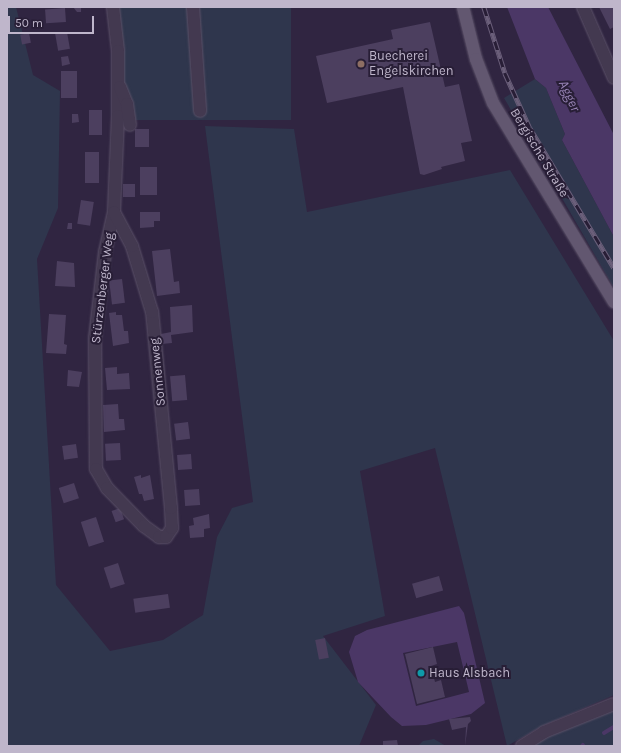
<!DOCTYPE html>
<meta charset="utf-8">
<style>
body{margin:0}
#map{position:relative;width:621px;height:753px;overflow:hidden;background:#302541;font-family:Karla,sans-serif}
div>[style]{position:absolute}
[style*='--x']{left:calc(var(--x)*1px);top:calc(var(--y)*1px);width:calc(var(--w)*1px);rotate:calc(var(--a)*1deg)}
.green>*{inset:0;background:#2f364d;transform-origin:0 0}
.water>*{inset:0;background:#4b3766}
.stream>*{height:3.5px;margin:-1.75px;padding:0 1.75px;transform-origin:1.75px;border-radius:1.75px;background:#4b3766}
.building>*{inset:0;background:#4c3f5f;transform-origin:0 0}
.roads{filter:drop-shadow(0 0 1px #5b5168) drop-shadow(0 0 1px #5b5168)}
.minor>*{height:12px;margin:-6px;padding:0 6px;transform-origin:6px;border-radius:6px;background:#433950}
.major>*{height:12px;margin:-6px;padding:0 6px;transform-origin:6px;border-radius:6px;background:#625770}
.rail>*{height:4.5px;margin-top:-2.25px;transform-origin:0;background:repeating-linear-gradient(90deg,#281e36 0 9px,#6b5f7a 0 18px);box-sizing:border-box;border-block:1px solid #6b5f7a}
.dots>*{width:11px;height:11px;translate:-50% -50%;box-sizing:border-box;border:2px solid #281e36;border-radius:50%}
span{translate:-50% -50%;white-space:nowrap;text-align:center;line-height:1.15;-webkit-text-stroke:4px #281e36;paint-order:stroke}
.poi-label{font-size:13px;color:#bfb6cb}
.left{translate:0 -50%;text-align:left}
.street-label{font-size:13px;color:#bfb6cb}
.water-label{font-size:14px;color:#9985b7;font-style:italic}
.frame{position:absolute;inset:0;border:8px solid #bfb6cb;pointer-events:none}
.scale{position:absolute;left:8px;top:16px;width:86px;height:18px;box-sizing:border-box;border:2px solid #bfb6cb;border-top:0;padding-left:5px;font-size:12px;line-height:14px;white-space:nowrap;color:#bfb6cb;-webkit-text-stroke:3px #281e36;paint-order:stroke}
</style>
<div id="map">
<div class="green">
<i style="clip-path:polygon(7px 7px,16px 7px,33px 75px,60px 91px,58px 208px,37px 259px,56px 585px,110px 651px,163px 640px,203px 615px,217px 537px,232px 508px,253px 502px,205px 126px,294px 129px,307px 212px,510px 170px,614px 341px,614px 695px,542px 726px,507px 746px,435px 448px,360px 471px,385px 616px,323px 636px,376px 705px,359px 746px,7px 746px)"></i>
<i style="left:116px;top:7px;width:175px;height:113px"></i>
<i style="clip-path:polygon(535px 79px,546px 88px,565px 134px,562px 140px,614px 237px,614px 288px,504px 98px)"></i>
<i style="clip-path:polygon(614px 708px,614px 746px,528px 746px,548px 733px)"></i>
<i style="clip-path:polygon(434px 739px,446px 746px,418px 746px,423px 741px)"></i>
</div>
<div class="water">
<i style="clip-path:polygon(507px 7px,548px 7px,614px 135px,614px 237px,562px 140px,565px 134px,546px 88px,535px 79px)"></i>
<i style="clip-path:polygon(evenodd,459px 606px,464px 613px,485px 703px,471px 714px,426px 725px,402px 726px,391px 717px,358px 682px,349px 652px,355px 636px,367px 630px,459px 606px,457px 642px,469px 692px,416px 706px,403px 653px,457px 642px)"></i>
</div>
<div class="stream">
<i style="--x:604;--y:733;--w:12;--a:-31"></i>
<i style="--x:582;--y:746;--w:1;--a:-45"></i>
</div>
<div class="building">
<i style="clip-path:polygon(73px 7px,81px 7px,81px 12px,77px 12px)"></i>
<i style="clip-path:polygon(599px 7px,614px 7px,614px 27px,610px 29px)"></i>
<i style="left:65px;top:8px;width:14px;height:20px;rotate:86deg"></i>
<i style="clip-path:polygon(430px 22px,445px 87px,459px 84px,472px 141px,461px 143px,465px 161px,441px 167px,442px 169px,424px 175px,420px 174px,403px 87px,327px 103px,316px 56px,393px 39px,391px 30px)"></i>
<i style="left:67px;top:32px;width:17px;height:12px;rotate:80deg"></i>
<i style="left:29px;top:33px;width:10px;height:9px;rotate:79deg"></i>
<i style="clip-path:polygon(68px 56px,70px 64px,62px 66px,61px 57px)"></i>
<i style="left:61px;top:71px;width:16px;height:27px"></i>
<i style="left:89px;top:110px;width:13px;height:25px"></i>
<i style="clip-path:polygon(72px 114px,78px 114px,79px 122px,72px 123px)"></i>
<i style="left:135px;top:129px;width:14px;height:18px"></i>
<i style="left:85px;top:152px;width:14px;height:31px"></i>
<i style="left:140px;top:167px;width:17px;height:28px"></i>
<i style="left:123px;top:184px;width:12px;height:13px"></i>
<i style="left:81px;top:200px;width:13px;height:24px;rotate:9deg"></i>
<i style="clip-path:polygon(140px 212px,160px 212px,160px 221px,154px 221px,154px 227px,140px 228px)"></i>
<i style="clip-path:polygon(68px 223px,72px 223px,72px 229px,67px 229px)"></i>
<i style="clip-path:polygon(170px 249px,174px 282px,179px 281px,180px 293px,157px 296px,152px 251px)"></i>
<i style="clip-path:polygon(57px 261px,74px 263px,75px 287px,55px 286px)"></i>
<i style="left:122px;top:279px;width:24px;height:13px;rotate:83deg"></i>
<i style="clip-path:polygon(192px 305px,193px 332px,171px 335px,172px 343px,162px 344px,161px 334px,171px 332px,170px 307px)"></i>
<i style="clip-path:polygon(116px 312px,116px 315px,122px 315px,124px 331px,128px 331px,129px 343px,113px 346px,109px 313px)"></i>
<i style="clip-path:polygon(49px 314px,66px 315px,64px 344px,67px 345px,66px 354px,46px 353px)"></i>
<i style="clip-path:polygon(117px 367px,117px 374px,129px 373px,130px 389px,107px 390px,105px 368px)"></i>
<i style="clip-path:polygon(68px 370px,82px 372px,79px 387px,67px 386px)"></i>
<i style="left:185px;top:375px;width:25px;height:15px;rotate:85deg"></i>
<i style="clip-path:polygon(118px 404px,119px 419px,124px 419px,125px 430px,104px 432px,103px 405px)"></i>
<i style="left:188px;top:422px;width:17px;height:14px;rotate:83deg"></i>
<i style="left:120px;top:443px;width:17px;height:15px;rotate:87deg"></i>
<i style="left:76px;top:444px;width:14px;height:14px;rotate:82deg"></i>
<i style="left:191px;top:454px;width:15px;height:14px;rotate:86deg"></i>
<i style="clip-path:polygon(141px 475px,141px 478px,150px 475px,154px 499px,144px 501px,142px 494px,139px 494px,134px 477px)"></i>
<i style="left:74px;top:483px;width:16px;height:16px;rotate:72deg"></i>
<i style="left:199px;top:489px;width:16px;height:15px;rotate:86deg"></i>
<i style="left:120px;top:508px;width:12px;height:9px;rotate:70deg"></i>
<i style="clip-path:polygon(209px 514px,210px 528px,204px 529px,204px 537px,190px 538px,189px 526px,194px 525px,193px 518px)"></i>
<i style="left:96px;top:517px;width:26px;height:16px;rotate:72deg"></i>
<i style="left:118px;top:563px;width:22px;height:15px;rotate:72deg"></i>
<i style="left:439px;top:576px;width:15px;height:28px;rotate:74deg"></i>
<i style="left:168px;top:594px;width:14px;height:35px;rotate:82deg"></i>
<i style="left:325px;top:638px;width:20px;height:10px;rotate:79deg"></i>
<i style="clip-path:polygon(433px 647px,437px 664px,431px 666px,435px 682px,441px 680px,445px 697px,417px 704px,405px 654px)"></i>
<i style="clip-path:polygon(470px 717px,471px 721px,468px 724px,465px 746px,466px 727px,452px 730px,449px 719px)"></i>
<i style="clip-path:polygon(397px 740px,398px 746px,383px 746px,383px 741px)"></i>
</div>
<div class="roads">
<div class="minor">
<i style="--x:113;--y:7;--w:44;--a:83.5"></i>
<i style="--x:118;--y:51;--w:65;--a:90"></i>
<i style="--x:118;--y:116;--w:96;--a:92.4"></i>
<i style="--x:114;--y:212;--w:41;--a:102.7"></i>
<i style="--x:105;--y:252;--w:87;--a:96.6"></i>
<i style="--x:95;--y:338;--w:131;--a:89.6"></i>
<i style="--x:96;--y:469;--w:22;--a:60"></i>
<i style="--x:107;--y:488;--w:53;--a:45.8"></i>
<i style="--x:144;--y:526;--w:19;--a:36"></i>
<i style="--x:159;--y:537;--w:7;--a:0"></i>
<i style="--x:166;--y:537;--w:11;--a:-56"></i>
<i style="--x:172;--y:528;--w:20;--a:-93"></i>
<i style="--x:171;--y:508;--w:197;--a:-95.5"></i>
<i style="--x:152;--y:312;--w:69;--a:-106.9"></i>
<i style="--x:132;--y:246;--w:38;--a:-118"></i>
<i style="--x:193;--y:7;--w:104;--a:86.1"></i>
<i style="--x:583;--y:7;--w:77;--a:66.4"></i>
<i style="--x:120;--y:87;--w:18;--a:68"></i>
<i style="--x:127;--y:104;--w:21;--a:82"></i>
<i style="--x:522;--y:746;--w:26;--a:-32"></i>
<i style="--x:544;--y:732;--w:75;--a:-21.8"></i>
</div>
<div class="major">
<i style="--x:463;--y:7;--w:54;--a:76"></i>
<i style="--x:476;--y:59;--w:47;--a:68.9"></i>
<i style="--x:493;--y:103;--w:233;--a:58.7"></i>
</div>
</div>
<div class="rail">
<i style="--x:484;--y:7;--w:69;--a:72.3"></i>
<i style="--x:505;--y:73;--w:60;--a:65.6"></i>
<i style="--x:530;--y:128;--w:163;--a:59"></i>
</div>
<div class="dots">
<i style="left:361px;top:64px;background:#8d6e63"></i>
<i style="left:421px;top:673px;background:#0f9aa8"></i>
</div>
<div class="poi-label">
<span class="left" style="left:369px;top:64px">Buecherei<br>Engelskirchen</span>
<span class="left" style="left:429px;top:673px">Haus Alsbach</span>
</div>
<div class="street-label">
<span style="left:539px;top:153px;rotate:59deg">Bergische Straße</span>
<span style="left:103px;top:288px;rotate:-83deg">Stürzenberger Weg</span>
<span style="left:158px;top:372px;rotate:-96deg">Sonnenweg</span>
</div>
<div class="water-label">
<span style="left:569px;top:96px;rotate:65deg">Agger</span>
</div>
<div class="frame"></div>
<div class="scale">50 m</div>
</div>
